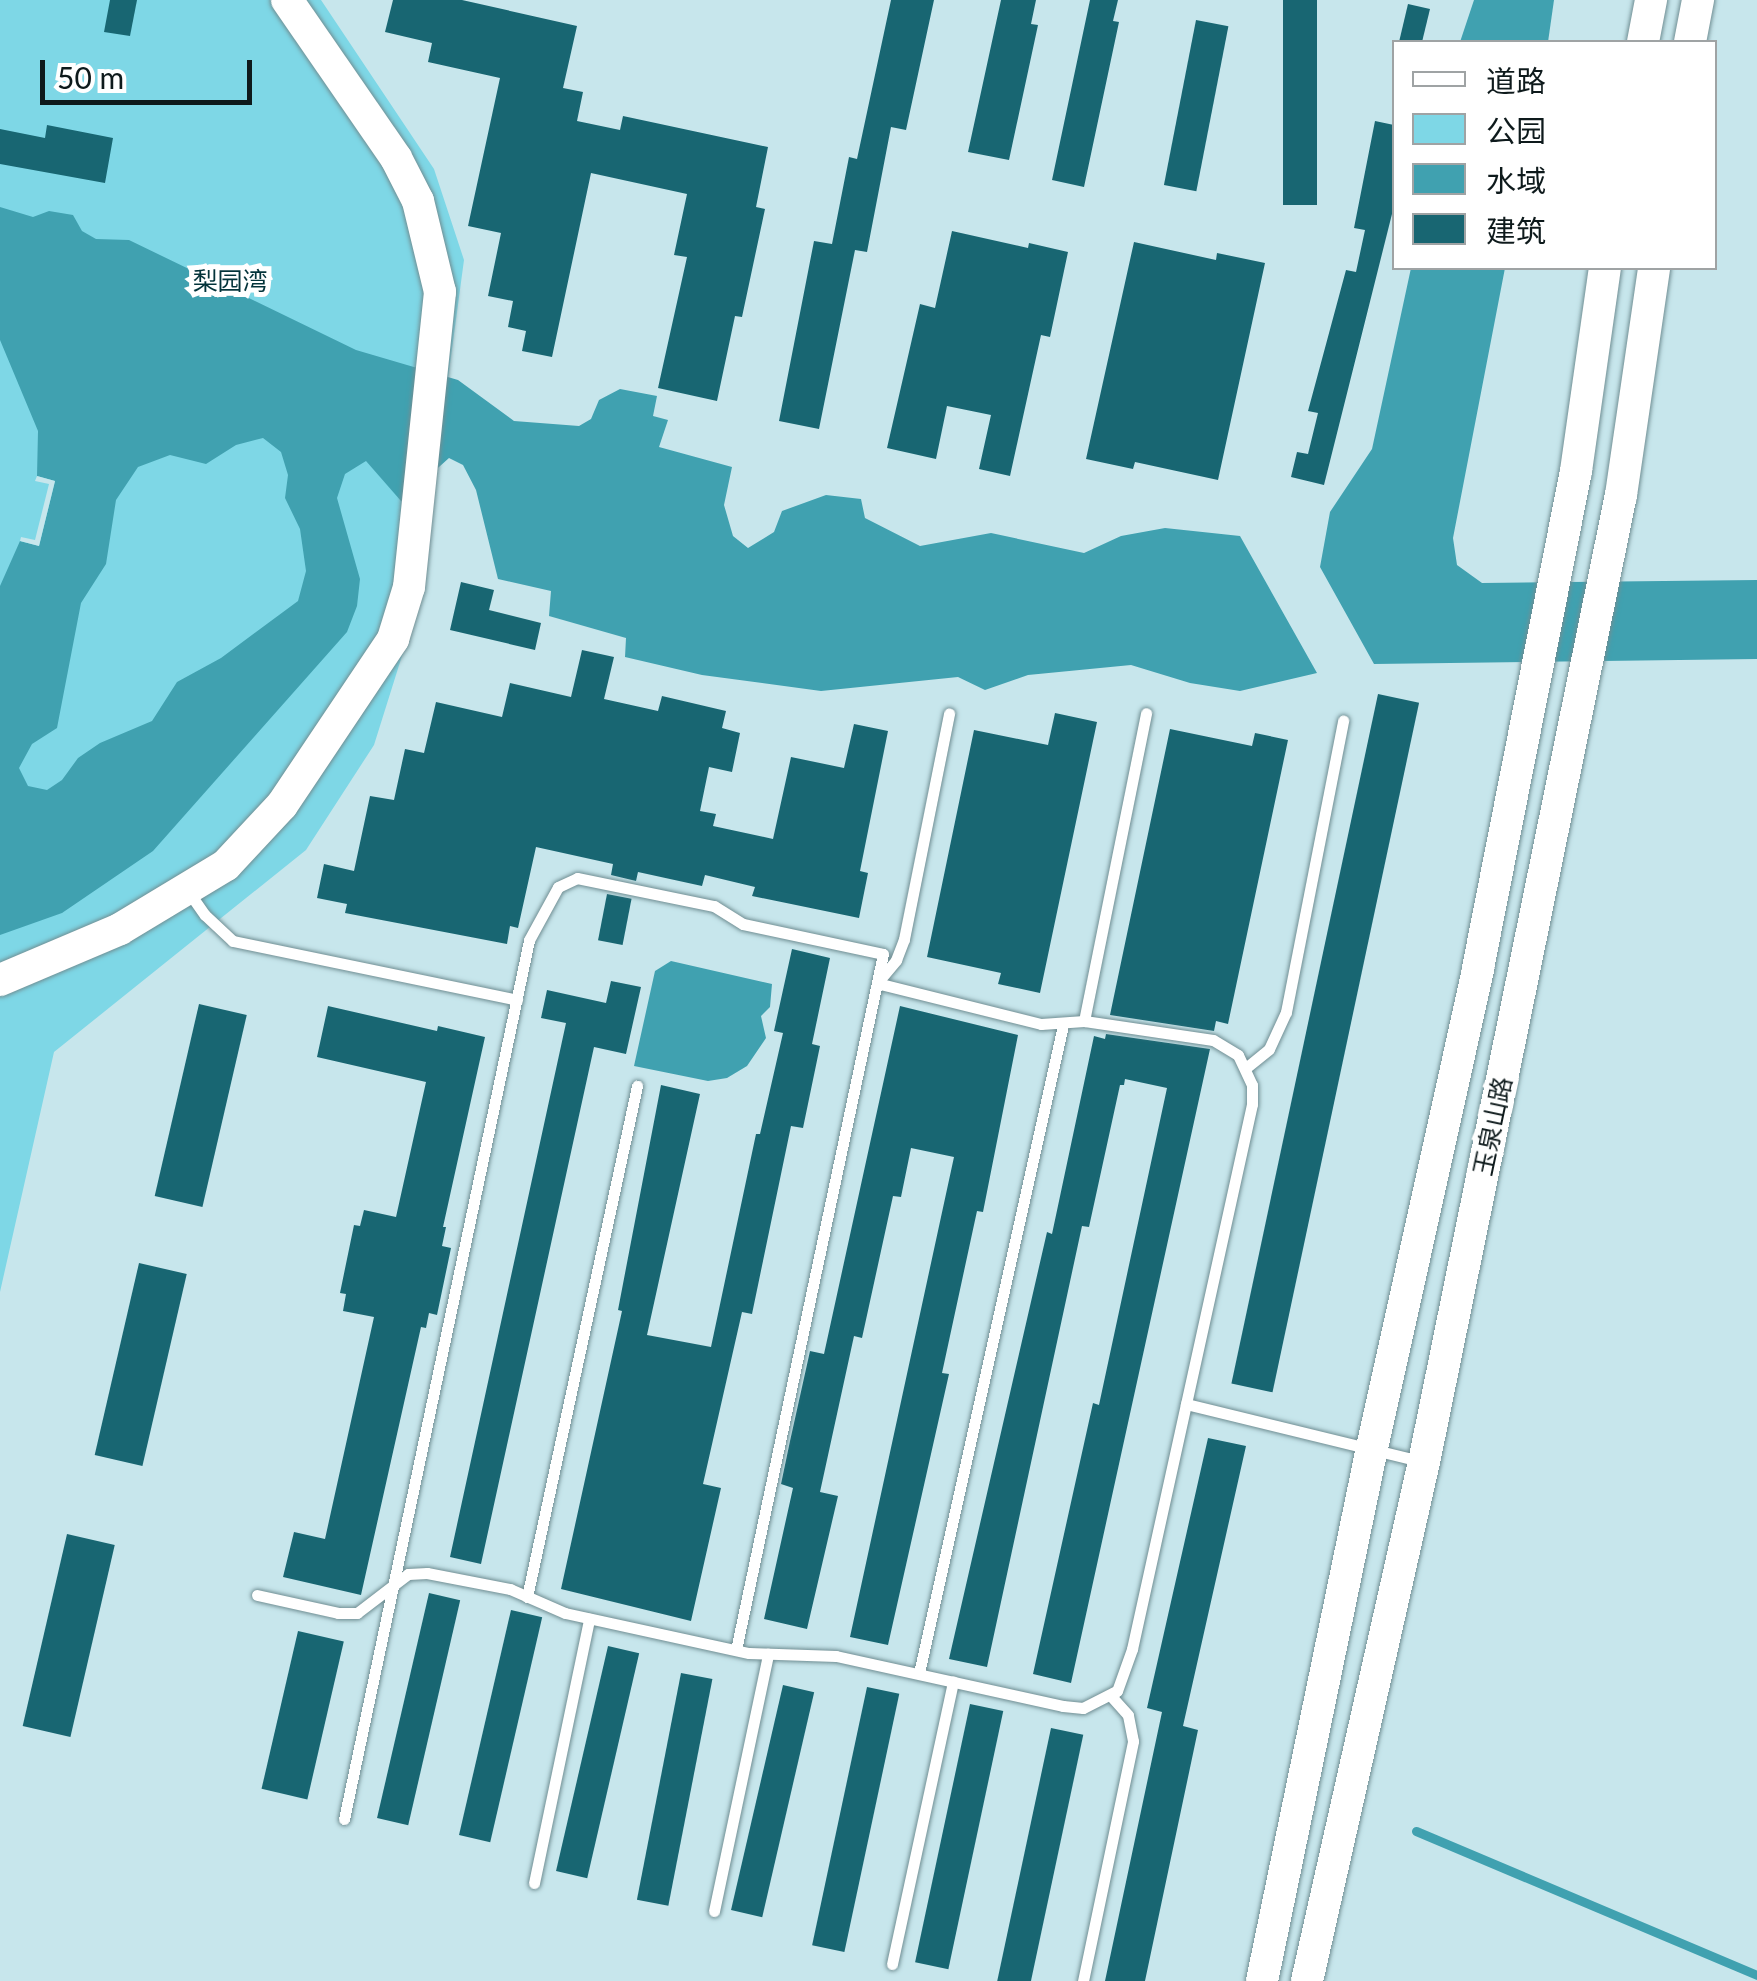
<!DOCTYPE html>
<meta charset="utf-8">
<style>
body{margin:0}
#map{position:relative;width:1757px;height:1981px;overflow:hidden;background:#c7e6ec;font-family:Lato,"Noto Sans SC",sans-serif}
div>[style]{position:absolute}
[style*='--x']{left:calc(var(--x)*1px);top:calc(var(--y)*1px);width:calc(var(--w)*1px);rotate:calc(var(--a)*1deg)}
.green>*{inset:0;background:#7ed7e6}
.water>*{inset:0;background:#40a1b0}
.pier>*{inset:0;background:#c7e6ec}
.stream>*{height:9px;margin:-4.5px;padding:0 4.5px;transform-origin:4.5px;border-radius:4.5px;background:#40a1b0}
.building>*{inset:0;background:#186672;transform-origin:0 0}
.roads{filter:drop-shadow(0 0 2px #708e93) drop-shadow(0 0 2px #708e93)}
.lane>*{height:11px;margin:-5.5px;padding:0 5.5px;transform-origin:5.5px;border-radius:5.5px;background:#fff}
.secondary>*{height:32px;margin:-16px;padding:0 16px;transform-origin:16px;border-radius:16px;background:#fff}
span{translate:-50% -50%;white-space:nowrap;text-align:center;line-height:1.15;-webkit-text-stroke:10px #fff;paint-order:stroke}
.park-label{font-size:25px;color:#03333a}
.street-label{font-size:25px;color:#0e1a1c}
.legend{position:absolute;left:1392px;top:40px;width:325px;height:230px;box-sizing:border-box;background:#fff;border:2px solid #9fa3a4;margin:0;padding:12px 18px;list-style:none;font-size:30px;color:#0e1a1c}
.legend li{display:flex;align-items:center;gap:20px;height:50px}
.legend b{width:50px;border:2px solid #9fa3a4}
.scale{position:absolute;left:40px;top:60px;width:212px;height:45px;box-sizing:border-box;border:5px solid #0e1a1c;border-top:0;padding-left:12px;font-size:30px;line-height:35px;white-space:nowrap;color:#0e1a1c;-webkit-text-stroke:8px #fff;paint-order:stroke}
</style>
<div id="map">
<div class="green">
<i style="clip-path:polygon(0 0,321px 0,434px 169px,464px 260px,417px 608px,374px 745px,306px 850px,54px 1052px,0 1292px)"></i>
</div>
<div class="water">
<i style="clip-path:polygon(1474px 0,1554px 0,1548px 42px,1460px 42px)"></i>
<i style="clip-path:polygon(evenodd,0 207px,33px 217px,49px 211px,73px 215px,82px 231px,96px 239px,129px 240px,356px 350px,458px 380px,514px 421px,579px 426px,591px 419px,599px 400px,620px 389px,657px 396px,653px 416px,668px 420px,659px 447px,732px 467px,724px 505px,733px 536px,748px 548px,774px 532px,782px 511px,826px 495px,861px 499px,865px 518px,920px 546px,991px 533px,1084px 553px,1121px 536px,1165px 528px,1240px 536px,1317px 673px,1240px 691px,1190px 683px,1131px 665px,1028px 675px,985px 690px,958px 677px,821px 691px,702px 675px,625px 657px,626px 638px,549px 616px,551px 591px,498px 579px,476px 490px,463px 465px,449px 458px,401px 501px,366px 461px,345px 474px,337px 498px,360px 579px,357px 606px,347px 632px,153px 851px,62px 913px,0 935px,0 586px,20px 541px,39px 546px,55px 481px,37px 476px,38px 431px,0 340px,0 207px,263px 438px,281px 452px,288px 475px,285px 498px,300px 529px,306px 571px,298px 601px,221px 658px,177px 682px,152px 721px,100px 743px,78px 758px,62px 780px,47px 790px,28px 786px,19px 768px,32px 744px,57px 728px,81px 603px,106px 564px,116px 500px,138px 467px,170px 455px,206px 464px,236px 445px,263px 438px)"></i>
<i style="clip-path:polygon(1411px 268px,1505px 268px,1453px 538px,1457px 565px,1482px 583px,1757px 580px,1757px 659px,1374px 664px,1320px 567px,1330px 512px,1372px 449px)"></i>
<i style="clip-path:polygon(671px 961px,772px 984px,770px 1007px,761px 1016px,766px 1038px,747px 1066px,727px 1078px,708px 1081px,634px 1066px,655px 971px)"></i>
</div>
<div class="pier">
<i style="clip-path:polygon(37px 476px,55px 481px,39px 546px,20px 541px,21px 537px,35px 540px,49px 484px,35px 481px)"></i>
</div>
<div class="stream">
<i style="--x:1416;--y:1831;--w:370;--a:22.9"></i>
</div>
<div class="building">
<i style="clip-path:polygon(110px 0,137px 0,130px 36px,104px 32px)"></i>
<i style="clip-path:polygon(393px 0,462px 0,577px 26px,563px 88px,583px 92px,577px 121px,620px 130px,623px 116px,768px 147px,756px 207px,765px 209px,742px 317px,735px 316px,717px 401px,658px 388px,687px 257px,674px 255px,687px 194px,591px 173px,552px 357px,522px 351px,526px 331px,508px 327px,513px 301px,488px 296px,501px 233px,468px 226px,500px 78px,428px 62px,432px 43px,385px 32px)"></i>
<i style="clip-path:polygon(891px 0,934px 0,906px 130px,891px 127px,867px 252px,855px 250px,819px 429px,779px 421px,814px 241px,832px 244px,849px 157px,857px 159px)"></i>
<i style="clip-path:polygon(1001px 0,1036px 0,1031px 24px,1038px 25px,1009px 160px,968px 152px)"></i>
<i style="clip-path:polygon(1090px 0,1118px 0,1113px 21px,1119px 22px,1084px 187px,1052px 180px)"></i>
<i style="left:1283px;top:0;width:34px;height:205px"></i>
<i style="clip-path:polygon(1408px 4px,1430px 9px,1422px 42px,1399px 42px)"></i>
<i style="left:1196px;top:20px;width:33px;height:168px;rotate:11deg"></i>
<i style="clip-path:polygon(1375px 121px,1394px 125px,1393px 210px,1324px 485px,1291px 477px,1297px 452px,1308px 454px,1318px 413px,1308px 411px,1346px 270px,1356px 272px,1365px 230px,1354px 228px)"></i>
<i style="clip-path:polygon(47px 125px,113px 138px,105px 183px,0 164px,0 129px,45px 138px)"></i>
<i style="clip-path:polygon(952px 231px,1028px 248px,1029px 243px,1068px 252px,1050px 337px,1041px 335px,1010px 476px,979px 469px,991px 415px,947px 406px,936px 459px,887px 448px,920px 304px,935px 308px)"></i>
<i style="clip-path:polygon(1134px 242px,1216px 260px,1217px 253px,1265px 263px,1218px 480px,1135px 462px,1133px 469px,1086px 459px)"></i>
<i style="clip-path:polygon(461px 582px,494px 590px,489px 610px,541px 623px,535px 650px,450px 630px)"></i>
<i style="clip-path:polygon(582px 650px,614px 657px,604px 699px,658px 711px,662px 696px,726px 711px,722px 728px,740px 733px,732px 772px,709px 767px,700px 811px,716px 814px,713px 826px,773px 839px,791px 757px,844px 768px,854px 724px,888px 731px,860px 871px,868px 873px,859px 918px,752px 896px,755px 887px,705px 875px,702px 886px,638px 872px,636px 881px,611px 875px,613px 864px,536px 847px,518px 928px,510px 926px,507px 944px,345px 913px,347px 904px,317px 898px,324px 864px,354px 871px,370px 796px,394px 800px,405px 749px,424px 753px,436px 702px,502px 717px,510px 683px,571px 697px)"></i>
<i style="left:1378px;top:694px;width:42px;height:705px;rotate:12deg"></i>
<i style="clip-path:polygon(1055px 713px,1097px 722px,1040px 993px,998px 984px,1001px 973px,927px 957px,974px 730px,1048px 745px)"></i>
<i style="clip-path:polygon(1170px 729px,1252px 746px,1255px 733px,1288px 740px,1228px 1024px,1216px 1021px,1214px 1031px,1110px 1015px)"></i>
<i style="left:607px;top:894px;width:25px;height:47px;rotate:11deg"></i>
<i style="clip-path:polygon(792px 949px,830px 958px,812px 1044px,820px 1046px,803px 1128px,791px 1126px,752px 1314px,742px 1312px,703px 1484px,721px 1488px,691px 1621px,561px 1589px,622px 1311px,618px 1310px,661px 1085px,700px 1094px,647px 1335px,711px 1347px,756px 1134px,760px 1134px,783px 1033px,774px 1031px)"></i>
<i style="clip-path:polygon(611px 981px,641px 987px,626px 1054px,594px 1047px,481px 1564px,450px 1557px,566px 1023px,541px 1018px,547px 990px,606px 1003px)"></i>
<i style="left:199px;top:1004px;width:49px;height:197px;rotate:13deg"></i>
<i style="clip-path:polygon(328px 1006px,437px 1031px,438px 1026px,485px 1037px,443px 1227px,446px 1227px,442px 1246px,451px 1248px,437px 1315px,429px 1313px,426px 1328px,421px 1327px,361px 1595px,283px 1577px,294px 1532px,325px 1539px,374px 1317px,343px 1311px,346px 1294px,340px 1293px,354px 1225px,360px 1226px,364px 1210px,396px 1217px,426px 1082px,317px 1057px)"></i>
<i style="clip-path:polygon(900px 1006px,1018px 1035px,983px 1212px,977px 1211px,942px 1373px,949px 1374px,888px 1645px,850px 1637px,954px 1157px,911px 1148px,901px 1197px,893px 1196px,862px 1338px,854px 1336px,820px 1492px,838px 1496px,807px 1629px,764px 1619px,793px 1488px,781px 1484px,790px 1441px,810px 1351px,824px 1354px)"></i>
<i style="clip-path:polygon(1106px 1034px,1210px 1049px,1071px 1683px,1033px 1674px,1093px 1403px,1099px 1405px,1167px 1088px,1125px 1079px,1124px 1085px,1120px 1085px,1089px 1227px,1082px 1226px,987px 1667px,949px 1659px,1047px 1232px,1052px 1234px,1094px 1036px,1105px 1039px)"></i>
<i style="left:139px;top:1263px;width:49px;height:197px;rotate:13deg"></i>
<i style="clip-path:polygon(1208px 1438px,1246px 1446px,1183px 1726px,1198px 1730px,1145px 1981px,1105px 1981px,1162px 1712px,1147px 1708px)"></i>
<i style="left:67px;top:1534px;width:49px;height:197px;rotate:13deg"></i>
<i style="left:429px;top:1593px;width:32px;height:231px;rotate:13deg"></i>
<i style="left:511px;top:1610px;width:32px;height:231px;rotate:13deg"></i>
<i style="left:298px;top:1631px;width:47px;height:162px;rotate:13deg"></i>
<i style="left:608px;top:1646px;width:32px;height:231px;rotate:13deg"></i>
<i style="left:681px;top:1673px;width:32px;height:231px;rotate:11deg"></i>
<i style="left:783px;top:1685px;width:32px;height:231px;rotate:13deg"></i>
<i style="left:867px;top:1687px;width:33px;height:264px;rotate:12deg"></i>
<i style="left:970px;top:1704px;width:34px;height:264px;rotate:12deg"></i>
<i style="left:1051px;top:1728px;width:33px;height:259px;rotate:12deg"></i>
</div>
<div class="roads">
<div class="lane">
<i style="--x:188;--y:891;--w:29;--a:55"></i>
<i style="--x:205;--y:915;--w:38;--a:43"></i>
<i style="--x:233;--y:941;--w:290;--a:11.7"></i>
<i style="--x:1084;--y:1021;--w:314;--a:-78.6"></i>
<i style="--x:1247;--y:1067;--w:28;--a:-39"></i>
<i style="--x:1269;--y:1049;--w:41;--a:-65.3"></i>
<i style="--x:1286;--y:1012;--w:297;--a:-78.9"></i>
<i style="--x:1186;--y:1404;--w:241;--a:13.7"></i>
<i style="--x:257;--y:1595;--w:83;--a:12.5"></i>
<i style="--x:338;--y:1613;--w:19;--a:0"></i>
<i style="--x:357;--y:1613;--w:64;--a:-37.4"></i>
<i style="--x:408;--y:1574;--w:19;--a:-3"></i>
<i style="--x:427;--y:1573;--w:85;--a:10.9"></i>
<i style="--x:510;--y:1589;--w:60;--a:23.6"></i>
<i style="--x:565;--y:1613;--w:188;--a:12.3"></i>
<i style="--x:749;--y:1653;--w:87;--a:2"></i>
<i style="--x:836;--y:1656;--w:232;--a:12.4"></i>
<i style="--x:1063;--y:1706;--w:20;--a:6"></i>
<i style="--x:1083;--y:1708;--w:38;--a:-27"></i>
<i style="--x:1117;--y:1691;--w:45;--a:-70.3"></i>
<i style="--x:1132;--y:1649;--w:558;--a:-77.58"></i>
<i style="--x:1252;--y:1104;--w:19;--a:-90"></i>
<i style="--x:1252;--y:1085;--w:33;--a:-115"></i>
<i style="--x:1238;--y:1055;--w:29;--a:-149"></i>
<i style="--x:1213;--y:1040;--w:130;--a:-171.6"></i>
<i style="--x:1084;--y:1021;--w:43;--a:176"></i>
<i style="--x:1041;--y:1024;--w:169;--a:-166"></i>
<i style="--x:877;--y:983;--w:30;--a:-50"></i>
<i style="--x:896;--y:960;--w:22;--a:-69"></i>
<i style="--x:904;--y:939;--w:230;--a:-78.7"></i>
<i style="--x:527;--y:1597;--w:523;--a:-77.85"></i>
<i style="--x:919;--y:1673;--w:664;--a:-77.47"></i>
<i style="--x:344;--y:1819;--w:898;--a:-78.11"></i>
<i style="--x:529;--y:940;--w:60;--a:-61.3"></i>
<i style="--x:558;--y:887;--w:21;--a:-25"></i>
<i style="--x:577;--y:878;--w:140;--a:11.6"></i>
<i style="--x:714;--y:906;--w:34;--a:32"></i>
<i style="--x:743;--y:924;--w:143;--a:12.1"></i>
<i style="--x:883;--y:954;--w:711;--a:101.93"></i>
<i style="--x:534;--y:1883;--w:270;--a:-78.2"></i>
<i style="--x:714;--y:1911;--w:263;--a:-78.1"></i>
<i style="--x:892;--y:1964;--w:289;--a:-77.8"></i>
<i style="--x:1083;--y:1981;--w:245;--a:-78.2"></i>
<i style="--x:1133;--y:1741;--w:26;--a:-101"></i>
<i style="--x:1128;--y:1715;--w:27;--a:-132"></i>
</div>
<div class="secondary">
<i style="--x:1643;--y:42;--w:43;--a:-79.2"></i>
<i style="--x:1690;--y:42;--w:43;--a:-79.2"></i>
<i style="--x:0;--y:980;--w:130;--a:-23"></i>
<i style="--x:120;--y:929;--w:124;--a:-31.1"></i>
<i style="--x:226;--y:865;--w:82;--a:-47"></i>
<i style="--x:282;--y:805;--w:200;--a:-56.2"></i>
<i style="--x:393;--y:639;--w:54;--a:-72.9"></i>
<i style="--x:409;--y:587;--w:297;--a:-84"></i>
<i style="--x:440;--y:292;--w:94;--a:-103.6"></i>
<i style="--x:418;--y:201;--w:48;--a:-117.1"></i>
<i style="--x:396;--y:158;--w:192;--a:-124.6"></i>
<i style="--x:1262;--y:1981;--w:544;--a:-78.34"></i>
<i style="--x:1372;--y:1448;--w:492;--a:-77.5"></i>
<i style="--x:1478;--y:968;--w:507;--a:-78.85"></i>
<i style="--x:1576;--y:471;--w:205;--a:-81.9"></i>
<i style="--x:1307;--y:1981;--w:532;--a:-77.3"></i>
<i style="--x:1424;--y:1462;--w:987;--a:-78.49"></i>
<i style="--x:1621;--y:495;--w:229;--a:-81.7"></i>
</div>
</div>
<div class="park-label">
<span style="left:230px;top:280px">梨园湾</span>
</div>
<div class="street-label">
<span style="left:1492px;top:1126px;rotate:-78deg">玉泉山路</span>
</div>
<ul class="legend">
<li><b style="height:12px;background:#fff"></b>道路</li>
<li><b style="height:28px;background:#7ed7e6"></b>公园</li>
<li><b style="height:28px;background:#40a1b0"></b>水域</li>
<li><b style="height:28px;background:#186672"></b>建筑</li>
</ul>
<div class="scale">50 m</div>
</div>
